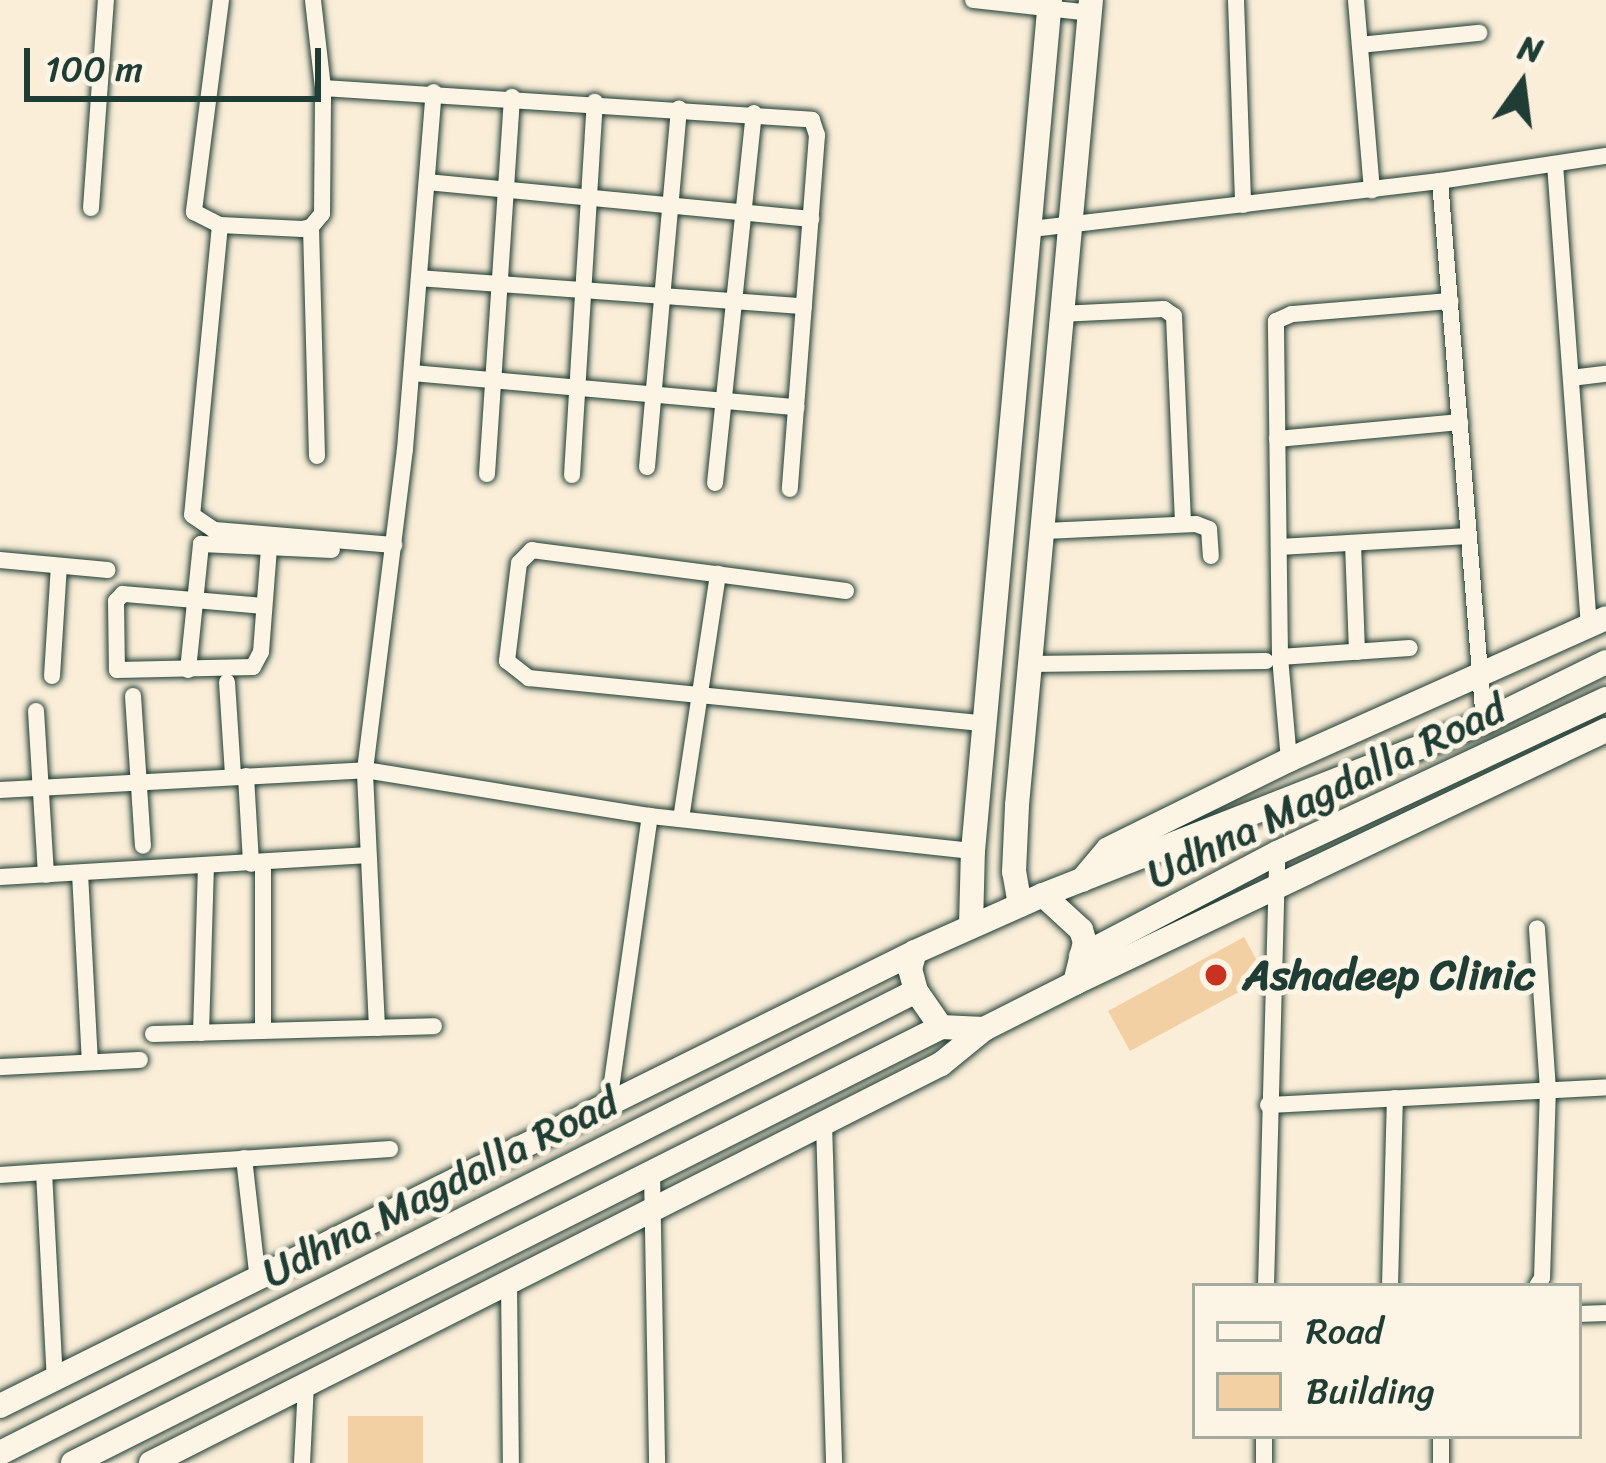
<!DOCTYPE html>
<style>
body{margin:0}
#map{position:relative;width:1606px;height:1463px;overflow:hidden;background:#faeed8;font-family:Sriracha,sans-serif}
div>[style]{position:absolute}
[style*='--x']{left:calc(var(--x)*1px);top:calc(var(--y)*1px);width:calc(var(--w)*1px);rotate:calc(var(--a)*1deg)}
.building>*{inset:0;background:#f3d0a4;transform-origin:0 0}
.roads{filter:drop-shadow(0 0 3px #1f3d34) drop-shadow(0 0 3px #1f3d34)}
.street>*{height:16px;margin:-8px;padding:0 8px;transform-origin:8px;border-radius:8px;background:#fcf5e5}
.secondary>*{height:24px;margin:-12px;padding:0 12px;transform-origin:12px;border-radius:12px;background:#fcf5e5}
.dots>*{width:33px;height:33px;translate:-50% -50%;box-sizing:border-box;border:6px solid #fcf5e5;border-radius:50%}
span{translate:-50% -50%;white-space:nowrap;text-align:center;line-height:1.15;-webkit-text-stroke:10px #fcf5e5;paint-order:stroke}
.street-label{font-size:42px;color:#1f3d34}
.poi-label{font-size:42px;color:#1f3d34;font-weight:700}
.left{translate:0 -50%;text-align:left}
.legend{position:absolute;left:1192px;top:1283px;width:390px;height:156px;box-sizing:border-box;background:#fcf5e5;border:3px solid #a4ab9e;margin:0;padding:15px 21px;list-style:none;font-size:36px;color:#1f3d34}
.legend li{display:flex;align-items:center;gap:24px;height:60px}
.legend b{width:60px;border:3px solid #a4ab9e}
.north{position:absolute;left:1462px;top:24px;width:120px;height:120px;-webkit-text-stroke:9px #fcf5e5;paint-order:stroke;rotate:14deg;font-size:33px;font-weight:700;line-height:48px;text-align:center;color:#1f3d34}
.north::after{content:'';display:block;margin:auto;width:42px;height:54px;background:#1f3d34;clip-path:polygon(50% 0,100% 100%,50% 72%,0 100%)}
.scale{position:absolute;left:24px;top:48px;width:297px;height:54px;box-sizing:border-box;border:6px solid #1f3d34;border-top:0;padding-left:15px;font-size:36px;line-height:42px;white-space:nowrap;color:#1f3d34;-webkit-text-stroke:9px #fcf5e5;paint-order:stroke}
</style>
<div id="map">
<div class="building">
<i style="clip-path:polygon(1244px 937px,1261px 968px,1261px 980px,1130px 1051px,1108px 1011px)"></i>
<i style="left:348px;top:1416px;width:75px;height:47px"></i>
</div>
<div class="roads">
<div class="street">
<i style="--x:221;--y:0;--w:214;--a:97.3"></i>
<i style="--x:194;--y:212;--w:29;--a:27"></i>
<i style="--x:220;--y:225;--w:82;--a:2.8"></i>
<i style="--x:302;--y:229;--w:9;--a:-13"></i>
<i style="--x:311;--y:227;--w:17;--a:-50"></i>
<i style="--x:322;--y:214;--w:126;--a:-89.5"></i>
<i style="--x:323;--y:88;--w:89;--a:-96.5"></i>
<i style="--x:973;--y:0;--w:118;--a:6.3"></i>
<i style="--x:1236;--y:0;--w:205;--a:88"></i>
<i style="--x:1356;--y:0;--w:191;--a:85.2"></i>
<i style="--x:1360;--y:45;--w:120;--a:-5.8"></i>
<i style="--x:323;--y:88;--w:490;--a:3.7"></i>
<i style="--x:812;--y:120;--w:16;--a:72"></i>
<i style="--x:817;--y:135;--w:355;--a:94.4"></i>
<i style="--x:1555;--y:164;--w:463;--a:85.8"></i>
<i style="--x:1440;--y:181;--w:543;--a:85.35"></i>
<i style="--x:427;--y:182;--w:386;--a:5.5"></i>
<i style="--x:91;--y:208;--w:209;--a:-85.9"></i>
<i style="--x:220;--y:225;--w:291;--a:95.5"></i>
<i style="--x:192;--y:515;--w:27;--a:34"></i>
<i style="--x:214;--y:530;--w:181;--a:4.8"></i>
<i style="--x:311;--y:227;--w:229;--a:88.5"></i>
<i style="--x:1031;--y:229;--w:412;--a:-6.7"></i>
<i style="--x:1440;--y:181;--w:168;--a:-8.6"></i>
<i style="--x:419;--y:278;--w:386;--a:4.2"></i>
<i style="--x:1059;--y:314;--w:105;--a:-2.7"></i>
<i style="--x:1164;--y:309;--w:12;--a:35"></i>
<i style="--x:1174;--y:316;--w:207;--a:87.5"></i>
<i style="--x:412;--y:373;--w:386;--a:5.1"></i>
<i style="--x:1571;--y:378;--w:35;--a:-7"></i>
<i style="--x:1277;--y:439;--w:184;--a:-5.3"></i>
<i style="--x:647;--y:467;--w:360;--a:-84.9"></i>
<i style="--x:487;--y:474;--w:378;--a:-86.2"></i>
<i style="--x:572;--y:475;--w:374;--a:-86.5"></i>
<i style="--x:715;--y:483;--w:372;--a:-84"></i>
<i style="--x:1045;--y:531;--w:151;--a:-2.7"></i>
<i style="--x:1196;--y:524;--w:14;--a:21"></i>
<i style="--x:1209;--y:529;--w:27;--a:86"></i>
<i style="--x:1353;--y:543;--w:109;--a:87.9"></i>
<i style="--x:1279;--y:547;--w:190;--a:-3.3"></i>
<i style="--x:0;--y:560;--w:108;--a:5.3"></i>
<i style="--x:846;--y:591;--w:317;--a:-172.6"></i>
<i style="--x:532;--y:550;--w:18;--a:135"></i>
<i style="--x:519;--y:563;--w:99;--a:97"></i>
<i style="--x:507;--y:661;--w:28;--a:38"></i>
<i style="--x:529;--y:678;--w:459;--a:5.7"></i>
<i style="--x:264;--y:606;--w:142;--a:-175.1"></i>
<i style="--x:123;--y:594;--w:10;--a:135"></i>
<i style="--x:116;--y:601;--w:69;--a:89.2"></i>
<i style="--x:117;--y:670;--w:136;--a:-1.3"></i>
<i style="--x:253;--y:667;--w:17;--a:-62"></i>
<i style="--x:261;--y:652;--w:104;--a:-85.6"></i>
<i style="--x:1280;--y:657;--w:130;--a:-4"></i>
<i style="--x:1030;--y:664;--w:236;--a:-0.7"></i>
<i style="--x:188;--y:670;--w:127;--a:-84.1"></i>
<i style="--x:201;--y:544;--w:131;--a:2.6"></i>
<i style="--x:52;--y:676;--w:110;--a:-86.4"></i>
<i style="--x:227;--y:682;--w:94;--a:86.3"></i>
<i style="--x:133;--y:696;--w:150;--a:86.2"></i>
<i style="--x:36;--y:711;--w:164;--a:86.5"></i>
<i style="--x:1289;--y:760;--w:103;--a:-95"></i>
<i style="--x:1280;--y:657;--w:336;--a:-90.7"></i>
<i style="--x:1276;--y:321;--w:17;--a:-24"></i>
<i style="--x:1292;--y:314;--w:159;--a:-4.7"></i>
<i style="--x:246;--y:776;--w:88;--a:86.7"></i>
<i style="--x:0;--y:790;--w:366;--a:-3.1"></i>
<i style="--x:365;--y:770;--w:289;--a:9.2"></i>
<i style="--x:650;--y:816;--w:325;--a:6.2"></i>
<i style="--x:681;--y:819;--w:248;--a:-81.4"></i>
<i style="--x:80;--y:873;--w:188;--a:87"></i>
<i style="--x:0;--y:877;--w:366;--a:-3.4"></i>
<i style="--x:377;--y:1028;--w:258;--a:-92.7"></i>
<i style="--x:365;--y:770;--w:323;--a:-82.9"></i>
<i style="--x:405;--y:449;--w:358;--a:-85.4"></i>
<i style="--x:263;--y:1031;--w:168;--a:-90"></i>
<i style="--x:201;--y:1033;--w:167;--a:-88.3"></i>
<i style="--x:153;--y:1034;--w:281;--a:-1.6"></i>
<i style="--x:0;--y:1067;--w:140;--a:-2.9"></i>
<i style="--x:609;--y:1103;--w:290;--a:-81.9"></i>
<i style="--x:1268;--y:1105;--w:338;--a:-3"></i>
<i style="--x:824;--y:1123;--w:340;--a:88.3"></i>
<i style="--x:244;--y:1158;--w:123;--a:83.5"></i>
<i style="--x:44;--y:1172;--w:210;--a:87"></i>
<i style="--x:652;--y:1172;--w:291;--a:89"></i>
<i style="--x:0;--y:1175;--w:391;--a:-3.8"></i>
<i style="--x:509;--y:1282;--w:181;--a:89.4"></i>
<i style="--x:1266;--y:1286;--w:433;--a:-88.5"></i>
<i style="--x:1390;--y:1286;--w:188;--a:-88.5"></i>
<i style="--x:1537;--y:1286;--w:9;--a:-58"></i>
<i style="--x:1542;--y:1278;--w:188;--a:-88.2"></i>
<i style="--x:1548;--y:1090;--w:162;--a:-93.9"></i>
<i style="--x:1579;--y:1314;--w:27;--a:-2"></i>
<i style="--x:1441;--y:1436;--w:27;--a:90"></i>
<i style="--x:302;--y:1463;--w:78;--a:-87.1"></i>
<i style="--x:1264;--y:1463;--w:27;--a:-90"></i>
</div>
<div class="secondary">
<i style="--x:1082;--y:880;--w:40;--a:-50"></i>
<i style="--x:1108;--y:849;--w:202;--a:-26.2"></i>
<i style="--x:1289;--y:760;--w:347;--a:-24.1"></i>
<i style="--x:1043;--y:895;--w:474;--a:-21.4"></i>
<i style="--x:1484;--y:722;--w:136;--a:-26.2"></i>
<i style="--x:1043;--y:895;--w:52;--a:42.6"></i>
<i style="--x:1081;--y:930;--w:13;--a:72"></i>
<i style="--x:1085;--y:942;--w:42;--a:103.7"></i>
<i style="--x:1075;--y:983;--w:102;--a:153.2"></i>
<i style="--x:984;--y:1029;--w:43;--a:-177.3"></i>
<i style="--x:941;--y:1027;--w:44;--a:-124.8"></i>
<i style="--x:916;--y:991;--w:23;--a:-105"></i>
<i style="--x:910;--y:969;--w:18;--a:-74"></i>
<i style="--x:915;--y:952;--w:140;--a:-24"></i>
<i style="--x:1020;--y:905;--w:34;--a:-100"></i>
<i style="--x:1014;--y:872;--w:67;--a:-87.4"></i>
<i style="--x:1017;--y:805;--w:808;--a:-84.75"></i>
<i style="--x:971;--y:925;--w:74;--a:-88.5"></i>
<i style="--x:973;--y:851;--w:854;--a:-84.83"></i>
<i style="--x:1081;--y:956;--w:221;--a:-27.7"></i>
<i style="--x:1277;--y:853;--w:363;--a:-25.1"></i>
<i style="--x:1075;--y:983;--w:588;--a:-25.48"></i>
<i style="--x:0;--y:1406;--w:1021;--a:-26.39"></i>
<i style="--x:0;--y:1453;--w:1026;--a:-26.76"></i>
<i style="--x:73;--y:1463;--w:971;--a:-26.67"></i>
<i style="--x:151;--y:1463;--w:885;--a:-26.8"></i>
<i style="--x:941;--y:1064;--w:55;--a:-39.1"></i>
</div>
</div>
<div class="dots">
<i style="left:1216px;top:975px;background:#c8321e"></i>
</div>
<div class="street-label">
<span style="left:1326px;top:791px;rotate:-26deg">Udhna Magdalla Road</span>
<span style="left:440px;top:1187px;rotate:-27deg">Udhna Magdalla Road</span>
</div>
<div class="poi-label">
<span class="left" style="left:1243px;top:975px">Ashadeep Clinic</span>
</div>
<ul class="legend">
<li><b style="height:15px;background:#fcf5e5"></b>Road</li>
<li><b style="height:33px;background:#f3d0a4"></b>Building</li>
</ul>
<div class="north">N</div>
<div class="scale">100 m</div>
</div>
